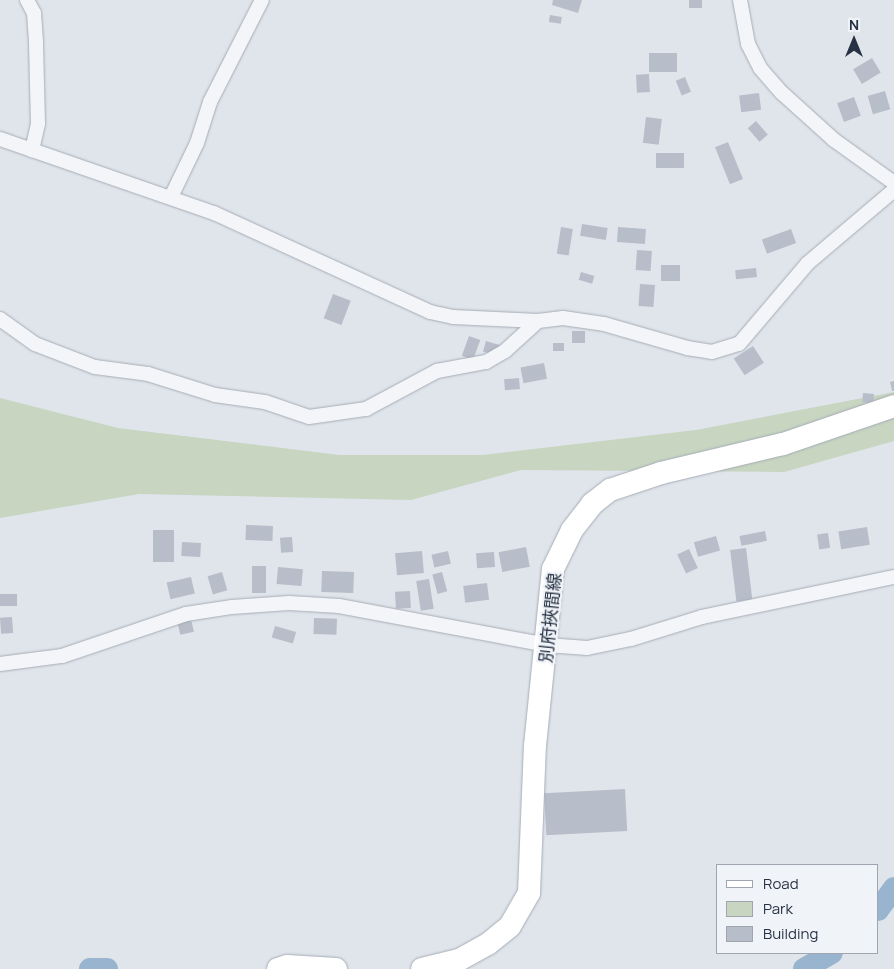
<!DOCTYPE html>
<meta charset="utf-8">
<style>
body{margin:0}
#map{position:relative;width:894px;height:969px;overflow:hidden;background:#e0e5eb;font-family:Manrope,"Noto Sans JP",sans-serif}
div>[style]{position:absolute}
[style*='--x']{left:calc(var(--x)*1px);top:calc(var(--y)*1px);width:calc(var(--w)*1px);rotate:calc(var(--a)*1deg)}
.green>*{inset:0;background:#c7d5c1}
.river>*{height:22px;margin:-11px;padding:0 11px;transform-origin:11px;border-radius:11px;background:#98b4ce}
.building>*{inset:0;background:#b7bec9;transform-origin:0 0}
.roads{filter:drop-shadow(0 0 1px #a5acb6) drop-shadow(0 0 1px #a5acb6)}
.minor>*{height:14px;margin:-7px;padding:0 7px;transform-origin:7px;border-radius:7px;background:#f4f5f8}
.primary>*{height:22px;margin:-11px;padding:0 11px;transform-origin:11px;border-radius:11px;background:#fff}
span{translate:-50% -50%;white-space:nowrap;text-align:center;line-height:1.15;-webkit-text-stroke:4.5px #f0f4f8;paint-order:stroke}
.street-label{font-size:18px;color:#273244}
.legend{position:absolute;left:716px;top:864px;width:162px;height:90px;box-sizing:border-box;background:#f0f4f8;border:1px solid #a0a6b0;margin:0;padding:6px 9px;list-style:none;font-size:15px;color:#273244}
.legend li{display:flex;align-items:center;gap:10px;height:25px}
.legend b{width:25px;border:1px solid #a0a6b0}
.north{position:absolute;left:829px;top:15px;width:50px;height:50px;-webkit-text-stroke:4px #f0f4f8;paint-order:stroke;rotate:0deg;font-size:14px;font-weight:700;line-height:20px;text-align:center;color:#273244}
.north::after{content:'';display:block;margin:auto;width:18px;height:22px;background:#273244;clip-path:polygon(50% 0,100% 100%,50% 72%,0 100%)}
</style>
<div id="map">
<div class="green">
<i style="clip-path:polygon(894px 392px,894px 441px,784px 472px,521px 470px,411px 500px,139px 494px,0 518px,0 398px,118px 428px,339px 455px,483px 455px,696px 430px)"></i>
</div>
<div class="river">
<i style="--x:878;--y:910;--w:27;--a:-54"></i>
<i style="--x:90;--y:969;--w:17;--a:0"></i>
<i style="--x:804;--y:969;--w:32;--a:-30"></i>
</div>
<div class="building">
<i style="clip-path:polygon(553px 0,582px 0,578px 13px,552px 5px)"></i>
<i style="left:689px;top:0;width:13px;height:8px"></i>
<i style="left:550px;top:15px;width:12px;height:7px;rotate:9deg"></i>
<i style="left:649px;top:53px;width:28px;height:19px"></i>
<i style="left:872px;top:58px;width:17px;height:22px;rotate:59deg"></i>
<i style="left:649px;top:74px;width:18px;height:13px;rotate:87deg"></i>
<i style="left:685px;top:77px;width:16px;height:10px;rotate:68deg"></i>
<i style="left:885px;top:91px;width:19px;height:18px;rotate:74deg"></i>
<i style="left:759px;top:93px;width:17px;height:20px;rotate:83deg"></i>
<i style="left:854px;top:97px;width:20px;height:18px;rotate:70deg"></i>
<i style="left:646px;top:117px;width:16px;height:26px;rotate:7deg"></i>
<i style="left:756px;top:121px;width:18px;height:11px;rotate:49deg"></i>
<i style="left:728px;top:142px;width:40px;height:14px;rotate:68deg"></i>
<i style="left:656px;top:153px;width:28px;height:15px"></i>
<i style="left:582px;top:224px;width:26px;height:12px;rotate:9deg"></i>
<i style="left:561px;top:227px;width:12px;height:27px;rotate:9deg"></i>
<i style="left:618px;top:227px;width:28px;height:15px;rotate:4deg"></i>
<i style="left:791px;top:229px;width:15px;height:31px;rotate:70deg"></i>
<i style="left:637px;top:250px;width:15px;height:20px;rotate:4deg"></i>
<i style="left:661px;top:265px;width:19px;height:16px"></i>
<i style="left:756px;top:268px;width:9px;height:21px;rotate:84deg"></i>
<i style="left:581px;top:272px;width:14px;height:8px;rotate:17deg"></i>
<i style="left:640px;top:284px;width:15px;height:22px;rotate:4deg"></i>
<i style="left:333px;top:294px;width:19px;height:26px;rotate:21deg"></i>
<i style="left:572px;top:331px;width:13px;height:12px"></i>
<i style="left:469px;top:336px;width:12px;height:21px;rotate:20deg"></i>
<i style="left:486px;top:341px;width:15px;height:11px;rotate:16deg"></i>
<i style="left:553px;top:343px;width:11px;height:8px"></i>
<i style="left:753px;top:346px;width:20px;height:23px;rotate:57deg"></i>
<i style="left:544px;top:363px;width:16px;height:24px;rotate:79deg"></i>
<i style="left:519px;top:378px;width:11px;height:15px;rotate:85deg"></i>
<i style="clip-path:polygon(894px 381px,894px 391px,892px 391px,890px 382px)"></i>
<i style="left:863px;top:393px;width:11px;height:9px;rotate:5deg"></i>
<i style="left:246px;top:525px;width:27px;height:15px;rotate:2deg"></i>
<i style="left:867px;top:527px;width:18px;height:29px;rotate:81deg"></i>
<i style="left:153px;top:530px;width:21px;height:32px"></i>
<i style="left:765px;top:531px;width:10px;height:26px;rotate:79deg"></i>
<i style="left:828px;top:533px;width:15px;height:11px;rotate:82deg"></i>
<i style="left:716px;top:536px;width:15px;height:23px;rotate:74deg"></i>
<i style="left:292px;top:537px;width:15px;height:12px;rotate:86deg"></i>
<i style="left:182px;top:542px;width:19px;height:14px;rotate:3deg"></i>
<i style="left:526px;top:547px;width:20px;height:28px;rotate:79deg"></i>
<i style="left:746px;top:548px;width:52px;height:16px;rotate:83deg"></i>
<i style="left:689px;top:549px;width:21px;height:13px;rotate:65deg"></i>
<i style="left:422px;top:551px;width:22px;height:27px;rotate:85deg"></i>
<i style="left:448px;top:551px;width:13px;height:17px;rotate:77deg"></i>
<i style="left:494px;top:552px;width:15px;height:18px;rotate:86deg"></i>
<i style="left:252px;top:566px;width:14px;height:27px"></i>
<i style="left:278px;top:567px;width:25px;height:17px;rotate:5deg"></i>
<i style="left:322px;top:571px;width:32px;height:21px;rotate:2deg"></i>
<i style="left:222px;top:572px;width:19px;height:15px;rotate:74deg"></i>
<i style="left:442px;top:572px;width:20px;height:10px;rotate:75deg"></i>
<i style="left:191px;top:577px;width:17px;height:25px;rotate:77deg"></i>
<i style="left:429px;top:579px;width:30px;height:13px;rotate:81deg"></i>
<i style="left:487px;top:583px;width:17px;height:24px;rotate:83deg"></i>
<i style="left:410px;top:591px;width:17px;height:15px;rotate:87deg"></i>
<i style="left:0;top:594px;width:17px;height:12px"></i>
<i style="left:12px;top:617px;width:16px;height:12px;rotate:86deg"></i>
<i style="left:314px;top:618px;width:23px;height:16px;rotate:2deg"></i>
<i style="left:191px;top:619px;width:13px;height:14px;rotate:77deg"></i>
<i style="left:275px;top:626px;width:22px;height:12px;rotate:16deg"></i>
<i style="left:625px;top:789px;width:42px;height:81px;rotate:87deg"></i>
</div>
<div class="roads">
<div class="minor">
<i style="--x:27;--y:0;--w:15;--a:62"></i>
<i style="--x:34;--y:13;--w:30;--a:86"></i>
<i style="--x:36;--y:43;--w:81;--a:88.6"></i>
<i style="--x:38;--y:124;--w:27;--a:103"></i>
<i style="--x:740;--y:0;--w:45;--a:79.7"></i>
<i style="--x:748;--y:44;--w:27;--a:63"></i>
<i style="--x:760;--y:68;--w:33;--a:49"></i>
<i style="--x:782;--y:93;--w:70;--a:42.1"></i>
<i style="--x:834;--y:140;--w:74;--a:35.6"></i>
<i style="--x:0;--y:139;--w:226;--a:19.1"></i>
<i style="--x:214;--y:213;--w:238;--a:24.6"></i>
<i style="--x:430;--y:312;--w:24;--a:12"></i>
<i style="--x:453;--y:317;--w:85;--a:2.7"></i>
<i style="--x:538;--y:321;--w:25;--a:-7"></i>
<i style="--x:563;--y:318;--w:41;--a:8.3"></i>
<i style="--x:604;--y:324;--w:86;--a:16.1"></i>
<i style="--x:687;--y:348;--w:25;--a:9"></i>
<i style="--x:712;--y:352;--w:28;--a:-17"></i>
<i style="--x:739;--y:344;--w:106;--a:-49.6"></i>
<i style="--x:808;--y:263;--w:113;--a:-40.3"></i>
<i style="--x:171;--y:197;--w:60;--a:-64.3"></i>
<i style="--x:197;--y:143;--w:43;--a:-72.4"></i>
<i style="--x:210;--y:102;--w:114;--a:-63"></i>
<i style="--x:0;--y:319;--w:43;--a:35.5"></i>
<i style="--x:35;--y:344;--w:64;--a:21"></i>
<i style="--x:95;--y:367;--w:53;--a:7.5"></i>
<i style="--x:148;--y:374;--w:70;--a:17.4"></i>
<i style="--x:215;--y:395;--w:50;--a:8"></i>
<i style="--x:265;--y:402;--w:46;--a:18.8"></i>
<i style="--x:309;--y:417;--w:58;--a:-8"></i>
<i style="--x:366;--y:409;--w:81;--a:-28.2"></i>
<i style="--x:437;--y:371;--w:50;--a:-10.4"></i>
<i style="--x:486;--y:362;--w:22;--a:-30"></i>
<i style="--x:505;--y:351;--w:45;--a:-42.3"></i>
<i style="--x:0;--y:664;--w:63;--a:-7.4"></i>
<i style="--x:62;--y:656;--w:131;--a:-18.7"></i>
<i style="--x:186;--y:614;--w:47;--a:-8.7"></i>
<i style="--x:232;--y:607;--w:57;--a:-4"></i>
<i style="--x:289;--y:603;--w:50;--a:3.4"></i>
<i style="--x:339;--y:606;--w:212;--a:10.6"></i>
<i style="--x:547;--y:645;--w:40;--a:4.3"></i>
<i style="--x:587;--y:648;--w:45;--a:-11.6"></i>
<i style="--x:631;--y:639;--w:74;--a:-17.2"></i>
<i style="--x:702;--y:617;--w:196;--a:-11.8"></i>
</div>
<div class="primary">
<i style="--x:278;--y:969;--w:9;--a:-18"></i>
<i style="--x:287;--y:966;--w:49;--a:3.5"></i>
<i style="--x:422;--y:969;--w:38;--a:-14"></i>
<i style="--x:459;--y:960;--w:33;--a:-29"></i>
<i style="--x:488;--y:944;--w:28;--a:-39"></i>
<i style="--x:510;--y:926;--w:38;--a:-60"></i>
<i style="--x:529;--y:893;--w:147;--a:-87.7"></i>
<i style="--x:535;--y:746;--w:178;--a:-84.2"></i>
<i style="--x:553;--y:569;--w:43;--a:-64"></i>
<i style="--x:572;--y:530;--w:33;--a:-52"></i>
<i style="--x:592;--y:504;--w:23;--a:-38"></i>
<i style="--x:610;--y:490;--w:54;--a:-18.4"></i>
<i style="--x:661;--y:473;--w:125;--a:-13.4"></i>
<i style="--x:783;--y:444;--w:117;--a:-18.9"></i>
</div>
</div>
<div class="street-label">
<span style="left:550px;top:618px;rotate:-84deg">別府挾間線</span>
</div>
<ul class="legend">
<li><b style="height:6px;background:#fff"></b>Road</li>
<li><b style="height:14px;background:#c7d5c1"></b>Park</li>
<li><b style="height:14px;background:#b7bec9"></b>Building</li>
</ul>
<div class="north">N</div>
</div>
